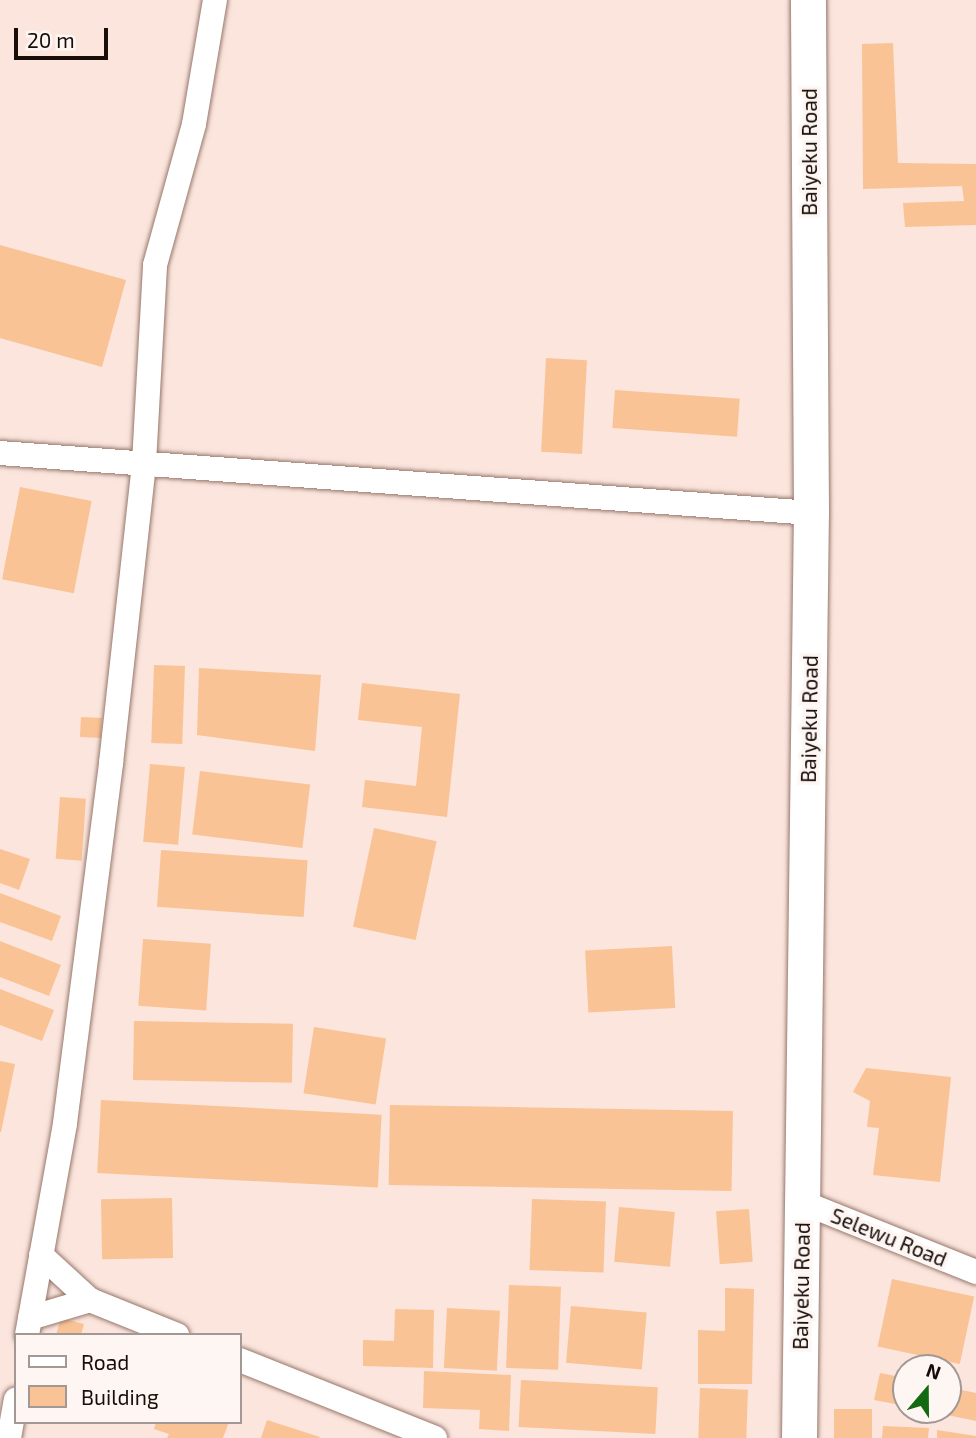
<!DOCTYPE html>
<style>
body{margin:0}
#map{position:relative;width:976px;height:1438px;overflow:hidden;background:#fbe5dd;font-family:"Exo 2",sans-serif}
div>[style]{position:absolute}
[style*='--x']{left:calc(var(--x)*1px);top:calc(var(--y)*1px);width:calc(var(--w)*1px);rotate:calc(var(--a)*1deg)}
.building>*{inset:0;background:#fac395;transform-origin:0 0}
.roads{filter:drop-shadow(0 0 2px #97776b) drop-shadow(0 0 2px #97776b)}
.minor>*{height:24px;margin:-12px;padding:0 12px;transform-origin:12px;border-radius:12px;background:#fff}
.secondary>*{height:35px;margin:-17.5px;padding:0 17.5px;transform-origin:17.5px;border-radius:17.5px;background:#fff}
span{translate:-50% -50%;white-space:nowrap;text-align:center;line-height:1.15;-webkit-text-stroke:7px #fdf6f3;paint-order:stroke}
.street-label{font-size:21px;color:#190d09}
.legend{position:absolute;left:14px;top:1333px;width:228px;height:91px;box-sizing:border-box;background:#fdf6f3;border:2px solid #a29995;margin:0;padding:9px 12px;list-style:none;font-size:21px;color:#190d09}
.legend li{display:flex;align-items:center;gap:14px;height:35px}
.legend b{width:35px;border:2px solid #a29995}
.north{position:absolute;left:892px;top:1354px;width:70px;height:70px;box-sizing:border-box;background:#fdf6f3;border:2px solid #a29995;border-radius:50%;rotate:20deg;font-size:19px;font-weight:700;line-height:28px;text-align:center;color:#190d09}
.north::after{content:'';display:block;margin:auto;width:24px;height:32px;background:#146a11;clip-path:polygon(50% 0,100% 100%,50% 72%,0 100%)}
.scale{position:absolute;left:14px;top:28px;width:94px;height:32px;box-sizing:border-box;border:4px solid #190d09;border-top:0;padding-left:9px;font-size:21px;line-height:24px;white-space:nowrap;color:#190d09;-webkit-text-stroke:5px #fdf6f3;paint-order:stroke}
</style>
<div id="map">
<div class="building">
<i style="clip-path:polygon(893px 43px,898px 163px,976px 164px,976px 225px,905px 227px,903px 203px,964px 201px,962px 186px,863px 189px,862px 44px)"></i>
<i style="clip-path:polygon(0 245px,126px 280px,102px 367px,0 338px)"></i>
<i style="left:546px;top:358px;width:41px;height:94px;rotate:3deg"></i>
<i style="left:615px;top:390px;width:125px;height:38px;rotate:4deg"></i>
<i style="left:20px;top:487px;width:73px;height:94px;rotate:11deg"></i>
<i style="left:154px;top:665px;width:31px;height:78px;rotate:2deg"></i>
<i style="clip-path:polygon(199px 668px,321px 675px,315px 751px,197px 735px)"></i>
<i style="clip-path:polygon(362px 683px,460px 694px,447px 817px,362px 807px,365px 780px,416px 786px,422px 727px,358px 720px)"></i>
<i style="left:81px;top:717px;width:21px;height:20px;rotate:3deg"></i>
<i style="left:150px;top:764px;width:35px;height:78px;rotate:5deg"></i>
<i style="left:200px;top:771px;width:111px;height:64px;rotate:7deg"></i>
<i style="left:60px;top:797px;width:26px;height:62px;rotate:4deg"></i>
<i style="left:374px;top:828px;width:64px;height:101px;rotate:12deg"></i>
<i style="clip-path:polygon(0 849px,30px 859px,19px 890px,0 883px)"></i>
<i style="left:161px;top:850px;width:147px;height:57px;rotate:4deg"></i>
<i style="clip-path:polygon(0 893px,61px 916px,52px 941px,0 922px)"></i>
<i style="left:143px;top:939px;width:68px;height:67px;rotate:4deg"></i>
<i style="clip-path:polygon(0 941px,61px 965px,49px 996px,0 977px)"></i>
<i style="left:672px;top:946px;width:62px;height:87px;rotate:87deg"></i>
<i style="clip-path:polygon(0 989px,54px 1010px,42px 1041px,0 1025px)"></i>
<i style="left:134px;top:1021px;width:159px;height:59px;rotate:1deg"></i>
<i style="left:314px;top:1027px;width:73px;height:67px;rotate:9deg"></i>
<i style="clip-path:polygon(0 1061px,15px 1064px,1px 1132px,0 1132px)"></i>
<i style="clip-path:polygon(866px 1068px,951px 1077px,940px 1182px,873px 1175px,879px 1128px,867px 1127px,870px 1101px,853px 1092px)"></i>
<i style="left:101px;top:1100px;width:281px;height:73px;rotate:3deg"></i>
<i style="left:390px;top:1105px;width:343px;height:80px;rotate:1deg"></i>
<i style="left:172px;top:1198px;width:60px;height:71px;rotate:89deg"></i>
<i style="left:532px;top:1199px;width:74px;height:71px;rotate:2deg"></i>
<i style="left:619px;top:1207px;width:56px;height:55px;rotate:5deg"></i>
<i style="left:749px;top:1209px;width:53px;height:33px;rotate:86deg"></i>
<i style="left:892px;top:1279px;width:84px;height:69px;rotate:12deg"></i>
<i style="left:509px;top:1285px;width:52px;height:83px;rotate:2deg"></i>
<i style="clip-path:polygon(725px 1288px,754px 1289px,752px 1384px,698px 1384px,698px 1330px,725px 1331px)"></i>
<i style="left:571px;top:1306px;width:76px;height:57px;rotate:5deg"></i>
<i style="left:447px;top:1308px;width:53px;height:60px;rotate:3deg"></i>
<i style="clip-path:polygon(395px 1309px,434px 1310px,433px 1368px,363px 1366px,363px 1340px,394px 1341px)"></i>
<i style="clip-path:polygon(61px 1318px,84px 1324px,81px 1335px,56px 1335px)"></i>
<i style="clip-path:polygon(424px 1371px,511px 1375px,509px 1431px,479px 1429px,480px 1410px,423px 1408px)"></i>
<i style="clip-path:polygon(880px 1373px,906px 1378px,906px 1406px,874px 1400px)"></i>
<i style="left:521px;top:1380px;width:137px;height:47px;rotate:3deg"></i>
<i style="clip-path:polygon(948px 1387px,976px 1393px,976px 1421px,928px 1411px,948px 1410px)"></i>
<i style="left:700px;top:1388px;width:48px;height:50px;rotate:2deg"></i>
<i style="left:834px;top:1409px;width:38px;height:29px"></i>
<i style="clip-path:polygon(267px 1420px,320px 1437px,319px 1438px,261px 1438px)"></i>
<i style="clip-path:polygon(156px 1422px,229px 1422px,223px 1438px,167px 1438px,169px 1434px,154px 1429px)"></i>
<i style="clip-path:polygon(883px 1426px,929px 1428px,928px 1438px,882px 1438px)"></i>
<i style="clip-path:polygon(937px 1430px,976px 1436px,976px 1438px,937px 1438px)"></i>
</div>
<div class="roads">
<div class="minor">
<i style="--x:0;--y:453;--w:813;--a:4.23"></i>
<i style="--x:802;--y:1202;--w:188;--a:21.9"></i>
<i style="--x:41;--y:1255;--w:67;--a:42.6"></i>
<i style="--x:90;--y:1300;--w:94;--a:21.9"></i>
<i style="--x:30;--y:1318;--w:63;--a:-16.7"></i>
<i style="--x:27;--y:1335;--w:215;--a:-79.8"></i>
<i style="--x:65;--y:1123;--w:363;--a:-82.7"></i>
<i style="--x:111;--y:763;--w:302;--a:-83.7"></i>
<i style="--x:144;--y:463;--w:198;--a:-86.8"></i>
<i style="--x:155;--y:265;--w:146;--a:-74.5"></i>
<i style="--x:194;--y:124;--w:126;--a:-80.4"></i>
<i style="--x:240;--y:1360;--w:210;--a:21.8"></i>
<i style="--x:9;--y:1438;--w:39;--a:-80"></i>
</div>
<div class="secondary">
<i style="--x:799;--y:1438;--w:925;--a:-89.26"></i>
<i style="--x:811;--y:513;--w:513;--a:-90.34"></i>
</div>
</div>
<div class="street-label">
<span style="left:809px;top:152px;rotate:-90deg">Baiyeku Road</span>
<span style="left:809px;top:719px;rotate:-89deg">Baiyeku Road</span>
<span style="left:889px;top:1237px;rotate:22deg">Selewu Road</span>
<span style="left:801px;top:1286px;rotate:-89deg">Baiyeku Road</span>
</div>
<ul class="legend">
<li><b style="height:9px;background:#fff"></b>Road</li>
<li><b style="height:19px;background:#fac395"></b>Building</li>
</ul>
<div class="north">N</div>
<div class="scale">20 m</div>
</div>
